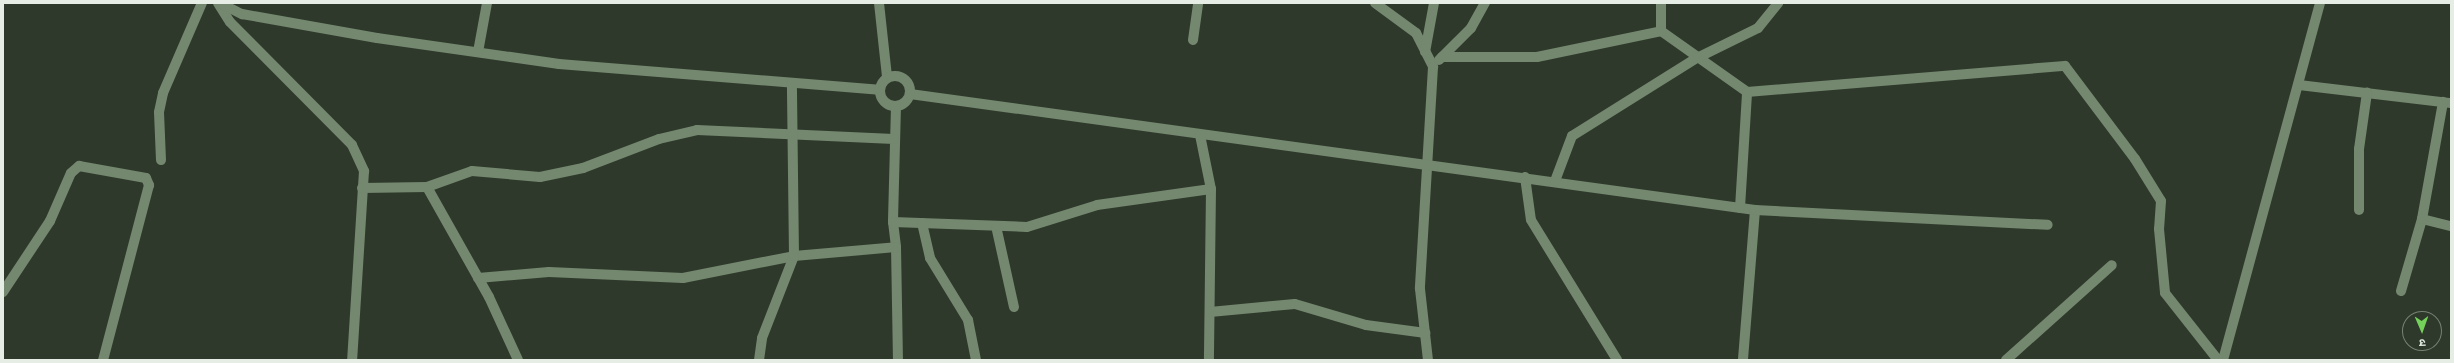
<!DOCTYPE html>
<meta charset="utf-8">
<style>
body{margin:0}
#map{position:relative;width:2454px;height:363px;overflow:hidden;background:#2e392b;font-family:"Source Sans 3","Noto Sans Devanagari",sans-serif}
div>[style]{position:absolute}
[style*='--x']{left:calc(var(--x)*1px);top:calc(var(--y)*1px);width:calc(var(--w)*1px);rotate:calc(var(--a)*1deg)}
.minor>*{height:10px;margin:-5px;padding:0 5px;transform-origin:5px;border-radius:5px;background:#74876f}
.minor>.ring{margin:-5px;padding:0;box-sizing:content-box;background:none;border:10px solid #74876f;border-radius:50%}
span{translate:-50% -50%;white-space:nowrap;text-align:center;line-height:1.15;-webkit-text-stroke:4px #2e392b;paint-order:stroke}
.frame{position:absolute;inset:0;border:4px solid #e6ede4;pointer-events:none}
.north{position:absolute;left:2402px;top:311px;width:40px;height:40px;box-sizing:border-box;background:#2e392b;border:1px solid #788175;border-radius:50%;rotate:178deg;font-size:11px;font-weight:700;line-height:16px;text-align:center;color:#e6ede4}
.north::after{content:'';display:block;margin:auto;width:14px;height:18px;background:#74d25b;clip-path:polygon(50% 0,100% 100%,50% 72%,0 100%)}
</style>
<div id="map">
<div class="minor">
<i style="--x:218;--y:3;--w:22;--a:58"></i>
<i style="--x:230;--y:22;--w:173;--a:45.2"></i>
<i style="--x:352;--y:145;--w:29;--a:65"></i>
<i style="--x:364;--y:171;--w:189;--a:93.6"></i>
<i style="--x:220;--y:3;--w:25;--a:27"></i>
<i style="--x:242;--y:14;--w:137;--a:10.1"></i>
<i style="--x:377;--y:38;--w:184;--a:8.1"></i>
<i style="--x:559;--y:64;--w:321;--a:4.6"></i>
<i style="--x:879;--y:3;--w:74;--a:83.8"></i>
<i style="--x:1375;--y:3;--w:51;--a:36.2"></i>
<i style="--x:1416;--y:33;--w:38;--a:63"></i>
<i style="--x:1433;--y:67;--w:222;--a:93.4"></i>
<i style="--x:1420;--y:289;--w:71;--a:83.6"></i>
<i style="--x:1661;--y:3;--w:28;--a:90"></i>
<i style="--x:1661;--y:31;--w:105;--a:35.3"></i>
<i style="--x:1747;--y:92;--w:319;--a:-4.7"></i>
<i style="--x:2065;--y:66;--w:116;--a:53"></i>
<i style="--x:2135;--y:159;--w:49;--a:58.2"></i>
<i style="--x:2161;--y:201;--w:28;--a:94"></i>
<i style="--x:2159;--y:229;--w:64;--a:84.6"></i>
<i style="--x:2165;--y:293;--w:85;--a:51.7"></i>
<i style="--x:1193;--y:40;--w:37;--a:-82"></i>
<i style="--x:478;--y:52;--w:50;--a:-79.6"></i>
<i style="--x:1425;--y:52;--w:50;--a:-79.6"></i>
<i style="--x:1442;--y:57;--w:95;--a:0"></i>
<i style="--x:1537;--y:57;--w:127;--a:-11.8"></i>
<i style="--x:1439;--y:60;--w:45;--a:-45"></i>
<i style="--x:1471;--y:28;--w:29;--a:-61"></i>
<i class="ring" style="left:880px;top:76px;width:20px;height:20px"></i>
<i style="--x:2299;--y:85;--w:153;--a:6.8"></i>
<i style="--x:910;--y:94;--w:853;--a:7.82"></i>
<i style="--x:1755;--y:210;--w:150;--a:94.6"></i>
<i style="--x:896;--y:106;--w:116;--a:91.5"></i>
<i style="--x:893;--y:222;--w:25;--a:83"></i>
<i style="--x:896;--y:247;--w:113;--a:89"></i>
<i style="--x:1200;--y:135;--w:55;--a:78.5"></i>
<i style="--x:1211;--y:189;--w:171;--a:90.7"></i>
<i style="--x:161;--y:160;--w:48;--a:-92.4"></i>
<i style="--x:159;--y:112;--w:19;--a:-78"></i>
<i style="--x:163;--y:93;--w:98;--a:-66.6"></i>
<i style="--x:1525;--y:177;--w:43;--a:82.1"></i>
<i style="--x:1531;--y:220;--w:164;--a:58.4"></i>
<i style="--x:1555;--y:181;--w:48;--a:-69.3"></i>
<i style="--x:1572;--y:136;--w:147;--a:-32"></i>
<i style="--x:1697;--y:58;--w:68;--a:-26.2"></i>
<i style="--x:1758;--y:28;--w:32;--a:-51"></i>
<i style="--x:427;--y:187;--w:126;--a:60.6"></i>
<i style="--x:489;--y:297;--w:69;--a:65.3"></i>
<i style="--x:362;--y:188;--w:65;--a:-0.9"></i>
<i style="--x:427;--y:187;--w:48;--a:-19.6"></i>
<i style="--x:472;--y:171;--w:68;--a:5"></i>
<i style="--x:540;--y:177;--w:44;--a:-11.8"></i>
<i style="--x:583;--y:168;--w:81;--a:-20.9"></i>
<i style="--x:659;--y:139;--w:39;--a:-13"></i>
<i style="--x:697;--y:130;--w:197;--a:2.6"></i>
<i style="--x:1740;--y:208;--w:116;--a:-86.5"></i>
<i style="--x:1755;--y:210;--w:293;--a:2.9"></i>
<i style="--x:2359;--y:210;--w:61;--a:-90"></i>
<i style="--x:2359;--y:149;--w:57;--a:-81.9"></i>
<i style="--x:2422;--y:219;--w:30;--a:14"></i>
<i style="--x:893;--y:222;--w:134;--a:2.1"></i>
<i style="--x:1027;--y:227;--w:73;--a:-17.4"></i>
<i style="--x:1097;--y:205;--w:115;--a:-8"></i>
<i style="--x:922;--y:223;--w:36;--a:77"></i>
<i style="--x:930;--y:258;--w:73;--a:58.5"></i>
<i style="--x:968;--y:320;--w:41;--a:78.7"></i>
<i style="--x:996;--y:226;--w:83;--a:77.5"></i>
<i style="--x:478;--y:278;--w:71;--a:-4.8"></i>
<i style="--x:549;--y:272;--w:134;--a:2.6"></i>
<i style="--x:683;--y:278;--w:113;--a:-11.2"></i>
<i style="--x:794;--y:256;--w:102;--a:-5"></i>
<i style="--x:2401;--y:291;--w:75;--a:-73.7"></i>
<i style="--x:2422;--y:219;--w:119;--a:-79.8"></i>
<i style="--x:3;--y:292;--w:85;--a:-56.5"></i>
<i style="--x:50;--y:221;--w:52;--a:-66.4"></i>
<i style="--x:71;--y:173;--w:11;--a:-41"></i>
<i style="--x:79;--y:166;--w:68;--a:10.2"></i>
<i style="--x:146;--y:178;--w:8;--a:67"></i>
<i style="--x:149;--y:185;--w:181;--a:104.7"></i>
<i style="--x:1210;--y:312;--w:85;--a:-5.4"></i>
<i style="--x:1295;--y:304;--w:74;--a:16.5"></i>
<i style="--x:1366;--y:325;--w:60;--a:7.7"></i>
<i style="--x:759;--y:360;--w:22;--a:-82"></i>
<i style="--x:762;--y:338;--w:88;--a:-68.7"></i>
<i style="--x:794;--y:256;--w:173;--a:-90.7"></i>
<i style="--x:2006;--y:360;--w:142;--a:-41.9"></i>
<i style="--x:2223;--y:360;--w:370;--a:-74.8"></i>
</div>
<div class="frame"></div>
<div class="north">उ</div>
</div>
